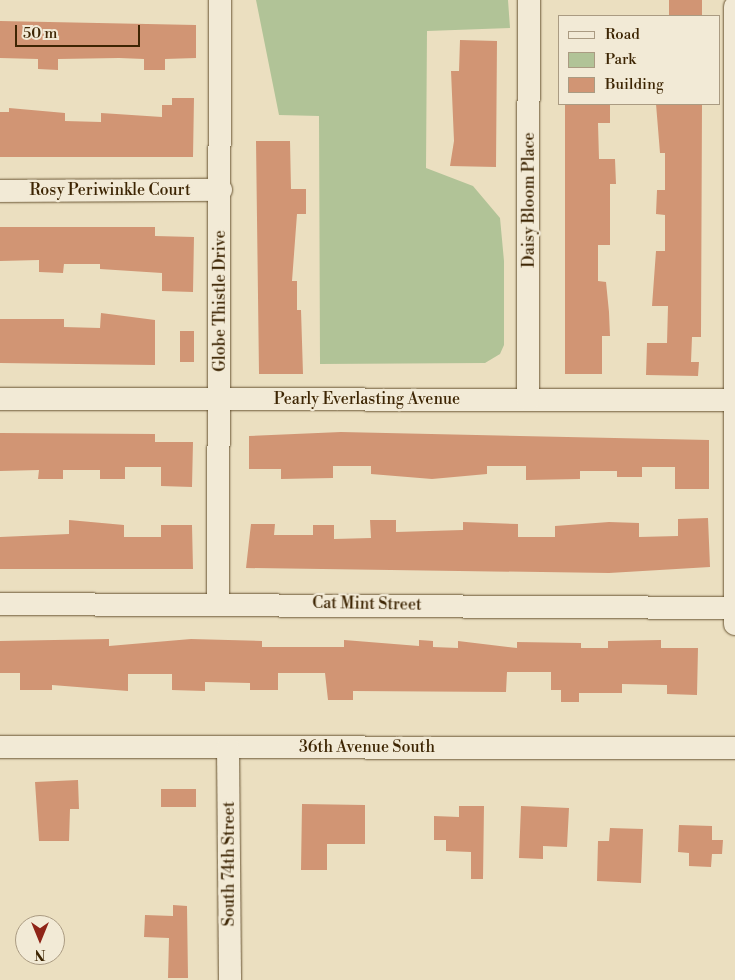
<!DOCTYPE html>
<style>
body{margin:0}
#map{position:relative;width:735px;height:980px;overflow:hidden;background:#ebdfc0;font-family:"Libre Bodoni",serif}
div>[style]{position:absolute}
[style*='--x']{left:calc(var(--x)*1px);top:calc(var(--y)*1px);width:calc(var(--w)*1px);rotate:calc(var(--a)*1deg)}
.green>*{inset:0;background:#b1c397}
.building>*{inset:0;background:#d19574;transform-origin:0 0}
.roads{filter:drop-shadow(0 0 1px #685432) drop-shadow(0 0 1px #685432)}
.minor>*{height:22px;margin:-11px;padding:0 11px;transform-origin:11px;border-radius:11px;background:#f2ead6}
span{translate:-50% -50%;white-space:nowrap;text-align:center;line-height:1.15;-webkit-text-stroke:4.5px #f2ead6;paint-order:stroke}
.street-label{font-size:16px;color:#3d2503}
.legend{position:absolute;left:558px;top:15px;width:162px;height:90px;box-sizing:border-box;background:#f2ead6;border:1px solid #aa9b82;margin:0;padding:6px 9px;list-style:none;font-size:15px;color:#3d2503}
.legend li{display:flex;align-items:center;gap:10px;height:25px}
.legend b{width:25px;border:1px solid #aa9b82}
.north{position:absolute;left:15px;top:915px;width:50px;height:50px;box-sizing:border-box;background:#f2ead6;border:1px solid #aa9b82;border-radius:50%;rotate:180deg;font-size:14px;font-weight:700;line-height:20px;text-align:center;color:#3d2503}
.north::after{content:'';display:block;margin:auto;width:18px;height:22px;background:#8f2418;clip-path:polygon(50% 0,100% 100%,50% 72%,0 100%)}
.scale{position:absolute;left:15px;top:25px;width:125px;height:22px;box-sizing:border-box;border:2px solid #3d2503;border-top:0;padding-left:6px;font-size:15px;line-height:18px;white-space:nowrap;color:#3d2503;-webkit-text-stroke:4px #f2ead6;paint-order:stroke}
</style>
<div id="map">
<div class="green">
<i style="clip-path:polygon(256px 0,508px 0,510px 28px,427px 31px,426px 168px,473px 186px,500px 218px,504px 261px,504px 345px,500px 354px,485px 363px,320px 364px,319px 116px,279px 115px)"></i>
</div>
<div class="building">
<i style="left:669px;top:0;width:33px;height:16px"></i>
<i style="clip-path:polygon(0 21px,196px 25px,196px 58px,165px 59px,165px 70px,144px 70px,144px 59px,119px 58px,58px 59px,58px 70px,38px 69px,38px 59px,0 58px)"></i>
<i style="clip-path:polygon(460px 40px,497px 41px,496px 167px,450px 166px,454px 141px,451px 71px,459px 71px)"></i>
<i style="clip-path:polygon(172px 98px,194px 98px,193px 157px,0 157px,0 112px,9px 112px,9px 108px,65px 113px,65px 121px,101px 122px,101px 113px,162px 117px,162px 105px,172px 105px)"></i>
<i style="clip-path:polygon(565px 104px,610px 104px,610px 123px,598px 123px,599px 159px,615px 159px,616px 184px,610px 184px,610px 245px,598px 245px,598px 281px,606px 282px,609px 312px,610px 336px,602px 336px,602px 374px,565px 374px)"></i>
<i style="clip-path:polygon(656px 104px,702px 104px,701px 337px,692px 337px,691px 362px,699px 362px,698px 376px,646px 375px,647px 343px,667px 343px,668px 306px,652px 306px,656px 251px,665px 251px,665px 215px,656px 214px,657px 190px,665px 190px,665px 153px,660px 153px)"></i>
<i style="clip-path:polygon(256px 141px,290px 141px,291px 189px,306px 189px,306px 214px,297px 214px,292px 281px,297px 281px,297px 310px,301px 310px,303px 374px,259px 374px)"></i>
<i style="clip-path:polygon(0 227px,155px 227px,155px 236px,194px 237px,193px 292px,162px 291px,162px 273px,100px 269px,100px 264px,64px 264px,63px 273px,39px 272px,39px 260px,0 261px)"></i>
<i style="clip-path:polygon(101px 313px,155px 320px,155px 365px,0 363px,0 319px,64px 319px,64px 327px,100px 328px)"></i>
<i style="left:180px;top:331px;width:14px;height:31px"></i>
<i style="clip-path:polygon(341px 432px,709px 440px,709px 489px,675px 489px,675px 467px,642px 467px,642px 477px,617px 477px,617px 471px,580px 471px,580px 479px,526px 480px,526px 466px,487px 466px,487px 474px,432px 479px,371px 474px,371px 466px,333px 466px,333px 478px,281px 479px,281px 469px,249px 469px,249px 436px)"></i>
<i style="clip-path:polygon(0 433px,155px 434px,155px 442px,193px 442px,192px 487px,161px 486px,161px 467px,125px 467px,125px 479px,100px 479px,100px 470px,63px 470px,63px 479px,38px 479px,39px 470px,0 471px)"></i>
<i style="clip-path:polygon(708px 518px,710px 567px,609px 573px,246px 568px,251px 524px,275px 524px,274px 535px,313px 535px,313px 525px,334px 525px,334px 539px,371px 538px,370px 520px,396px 520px,396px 532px,463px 530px,463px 522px,518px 524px,518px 537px,555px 537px,555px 526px,609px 522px,639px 523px,639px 537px,678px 536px,678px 519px)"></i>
<i style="clip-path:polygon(69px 520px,124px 525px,124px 537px,161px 537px,161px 525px,192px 525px,193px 569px,0 569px,0 537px,69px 534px)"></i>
<i style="clip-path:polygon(109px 639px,109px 646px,191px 639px,262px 641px,262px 647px,344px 647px,344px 640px,419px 646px,419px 640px,433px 641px,433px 647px,458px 648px,458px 641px,517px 648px,517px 642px,581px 643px,581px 648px,608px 648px,608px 641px,661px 640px,661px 648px,698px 648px,697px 695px,667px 694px,667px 685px,622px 684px,622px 693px,579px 693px,579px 702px,561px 702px,561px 690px,551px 690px,551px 672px,507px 672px,506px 692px,353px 691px,353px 700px,328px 700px,325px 673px,278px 673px,278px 690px,250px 690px,250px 683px,205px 682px,205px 691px,172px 690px,172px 674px,128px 674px,128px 691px,52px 685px,52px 690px,20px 690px,20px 673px,0 673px,0 641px)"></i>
<i style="clip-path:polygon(78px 780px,79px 809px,70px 809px,69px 841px,39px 841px,35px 782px)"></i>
<i style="left:161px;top:789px;width:35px;height:18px"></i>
<i style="clip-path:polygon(302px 804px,365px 805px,365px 844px,327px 844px,327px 870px,301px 870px)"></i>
<i style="clip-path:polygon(459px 806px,484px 806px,483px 879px,471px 879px,471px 852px,446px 851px,446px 840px,434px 840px,434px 816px,459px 817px)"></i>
<i style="clip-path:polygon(521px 806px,569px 808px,567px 847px,543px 846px,543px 859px,519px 858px)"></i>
<i style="clip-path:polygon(679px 825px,712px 826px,712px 840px,723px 840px,722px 854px,712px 854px,711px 867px,689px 866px,689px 853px,678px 852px)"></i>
<i style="clip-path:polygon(610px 828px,643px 829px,641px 883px,597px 881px,598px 841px,609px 841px)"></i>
<i style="clip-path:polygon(173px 905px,187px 906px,188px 978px,168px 978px,169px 938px,144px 937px,145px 915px,173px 916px)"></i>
</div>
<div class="roads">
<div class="minor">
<i style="--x:735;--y:7;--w:617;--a:90"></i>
<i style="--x:0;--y:191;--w:221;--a:-0.3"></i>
<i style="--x:0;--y:399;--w:734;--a:0.08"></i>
<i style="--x:528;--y:400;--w:400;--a:-89.9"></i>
<i style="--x:218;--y:603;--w:603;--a:-89.81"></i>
<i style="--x:0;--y:604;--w:735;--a:0.31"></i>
<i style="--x:0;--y:747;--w:735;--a:0.08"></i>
<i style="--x:228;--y:747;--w:233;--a:89.5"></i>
</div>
</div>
<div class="street-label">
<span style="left:110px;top:190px">Rosy Periwinkle Court</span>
<span style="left:529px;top:200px;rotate:-90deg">Daisy Bloom Place</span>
<span style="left:220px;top:301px;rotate:-90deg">Globe Thistle Drive</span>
<span style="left:367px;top:399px">Pearly Everlasting Avenue</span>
<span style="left:367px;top:604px;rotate:1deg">Cat Mint Street</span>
<span style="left:367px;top:747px">36th Avenue South</span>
<span style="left:229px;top:864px;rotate:-90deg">South 74th Street</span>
</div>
<ul class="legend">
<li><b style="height:6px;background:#f2ead6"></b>Road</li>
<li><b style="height:14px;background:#b1c397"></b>Park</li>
<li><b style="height:14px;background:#d19574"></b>Building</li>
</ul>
<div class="north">N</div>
<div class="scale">50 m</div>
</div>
